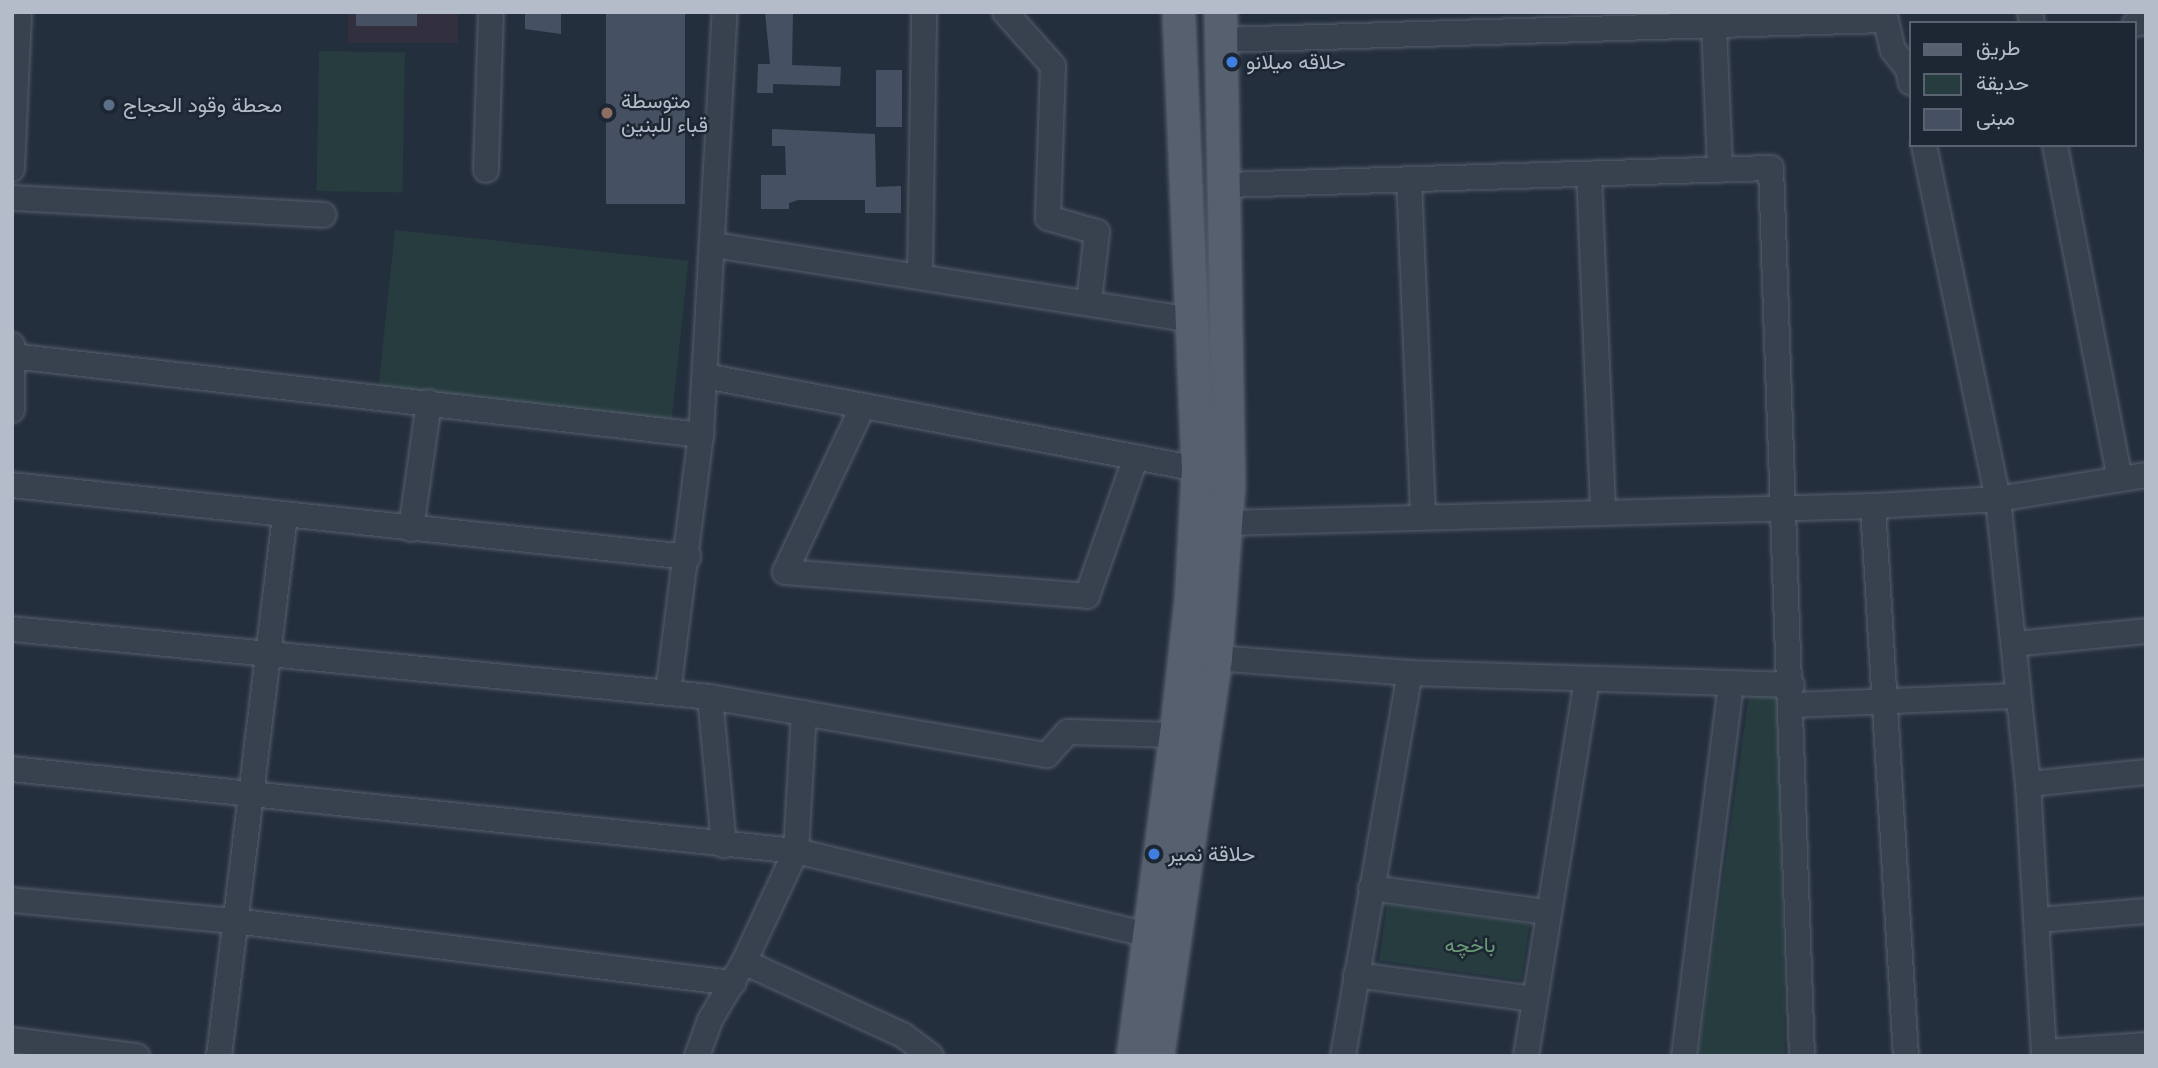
<!DOCTYPE html>
<meta charset="utf-8">
<style>
body{margin:0}
#map{position:relative;width:2158px;height:1068px;overflow:hidden;background:#242f3e;font-family:"Fira Sans",Vazirmatn,sans-serif}
div>[style]{position:absolute}
[style*='--x']{left:calc(var(--x)*1px);top:calc(var(--y)*1px);width:calc(var(--w)*1px);rotate:calc(var(--a)*1deg)}
.medical>*{inset:0;background:#32303f;transform-origin:0 0}
.green>*{inset:0;background:#263c3f;transform-origin:0 0}
.building>*{inset:0;background:#455162;transform-origin:0 0}
.roads{filter:drop-shadow(0 0 2px #565f6c) drop-shadow(0 0 2px #565f6c)}
.minor>*{height:24px;margin:-12px;padding:0 12px;transform-origin:12px;border-radius:12px;background:#38414e}
.major>*{height:32px;margin:-16px;padding:0 16px;transform-origin:16px;border-radius:16px;background:#56606e}
.dots>*{width:19px;height:19px;translate:-50% -50%;box-sizing:border-box;border:4px solid #1d2633;border-radius:50%}
span{translate:-50% -50%;white-space:nowrap;text-align:center;line-height:1.15;-webkit-text-stroke:5px #1d2633;paint-order:stroke}
.poi-label{font-size:21px;color:#b4bcc9}
.left{translate:0 -50%;text-align:left}
.park-label{font-size:21px;color:#6b9a76}
.frame{position:absolute;inset:0;border:14px solid #b4bcc9;pointer-events:none}
.legend{position:absolute;left:1909px;top:21px;width:228px;height:126px;box-sizing:border-box;background:#1d2633;border:2px solid #59626f;margin:0;padding:9px 12px;list-style:none;font-size:21px;color:#b4bcc9}
.legend li{display:flex;align-items:center;gap:14px;height:35px}
.legend b{width:35px;border:2px solid #59626f}
</style>
<div id="map">
<div class="medical">
<i style="left:348px;top:12px;width:110px;height:31px"></i>
</div>
<div class="green">
<i style="left:319px;top:51px;width:86px;height:140px;rotate:1deg"></i>
<i style="left:395px;top:230px;width:295px;height:162px;rotate:6deg"></i>
<i style="clip-path:polygon(1749px 694px,1779px 694px,1785px 1056px,1698px 1056px)"></i>
<i style="left:1387px;top:904px;width:144px;height:57px;rotate:8deg"></i>
</div>
<div class="building">
<i style="left:356px;top:12px;width:61px;height:14px"></i>
<i style="clip-path:polygon(525px 12px,561px 12px,561px 34px,525px 29px)"></i>
<i style="left:606px;top:12px;width:79px;height:192px"></i>
<i style="clip-path:polygon(765px 12px,793px 12px,792px 65px,841px 67px,840px 86px,773px 84px,773px 93px,757px 93px,758px 64px,770px 64px)"></i>
<i style="left:876px;top:70px;width:26px;height:57px"></i>
<i style="clip-path:polygon(772px 129px,875px 134px,876px 187px,901px 186px,901px 213px,865px 213px,865px 200px,798px 200px,789px 203px,789px 209px,761px 209px,761px 175px,786px 175px,785px 146px,772px 146px)"></i>
</div>
<div class="roads">
<div class="minor">
<i style="--x:1005;--y:12;--w:72;--a:48.4"></i>
<i style="--x:1053;--y:66;--w:152;--a:91.9"></i>
<i style="--x:1048;--y:218;--w:51;--a:15.9"></i>
<i style="--x:1097;--y:232;--w:70;--a:96.5"></i>
<i style="--x:1884;--y:12;--w:39;--a:77"></i>
<i style="--x:1893;--y:50;--w:24;--a:52"></i>
<i style="--x:1908;--y:69;--w:14;--a:78"></i>
<i style="--x:2030;--y:12;--w:11;--a:80"></i>
<i style="--x:2135;--y:24;--w:11;--a:-10"></i>
<i style="--x:1714;--y:25;--w:145;--a:87.6"></i>
<i style="--x:1222;--y:40;--w:664;--a:-1.73"></i>
<i style="--x:1924;--y:145;--w:362;--a:78.2"></i>
<i style="--x:1998;--y:499;--w:287;--a:84"></i>
<i style="--x:2028;--y:784;--w:272;--a:86.6"></i>
<i style="--x:2055;--y:145;--w:340;--a:79"></i>
<i style="--x:12;--y:169;--w:157;--a:-87.4"></i>
<i style="--x:486;--y:170;--w:158;--a:-88.2"></i>
<i style="--x:1589;--y:174;--w:339;--a:87.6"></i>
<i style="--x:1409;--y:179;--w:338;--a:87.6"></i>
<i style="--x:1226;--y:185;--w:545;--a:-1.79"></i>
<i style="--x:1771;--y:168;--w:889;--a:88"></i>
<i style="--x:12;--y:198;--w:312;--a:3.1"></i>
<i style="--x:714;--y:245;--w:486;--a:8.9"></i>
<i style="--x:920;--y:275;--w:263;--a:-89.1"></i>
<i style="--x:12;--y:345;--w:65;--a:90"></i>
<i style="--x:12;--y:356;--w:694;--a:6.54"></i>
<i style="--x:705;--y:376;--w:502;--a:10.68"></i>
<i style="--x:863;--y:406;--w:183;--a:115.2"></i>
<i style="--x:785;--y:572;--w:303;--a:4.5"></i>
<i style="--x:1087;--y:596;--w:147;--a:-70.6"></i>
<i style="--x:12;--y:485;--w:680;--a:6.08"></i>
<i style="--x:1873;--y:506;--w:551;--a:86.57"></i>
<i style="--x:1227;--y:523;--w:646;--a:-1.51"></i>
<i style="--x:1873;--y:506;--w:125;--a:-3.2"></i>
<i style="--x:1998;--y:499;--w:150;--a:-9.2"></i>
<i style="--x:411;--y:529;--w:128;--a:-81.9"></i>
<i style="--x:12;--y:629;--w:701;--a:5.56"></i>
<i style="--x:710;--y:697;--w:149;--a:84.6"></i>
<i style="--x:2014;--y:644;--w:133;--a:-5.6"></i>
<i style="--x:1216;--y:658;--w:195;--a:4.4"></i>
<i style="--x:1410;--y:673;--w:382;--a:1.8"></i>
<i style="--x:668;--y:692;--w:259;--a:-82.7"></i>
<i style="--x:701;--y:435;--w:424;--a:-86.8"></i>
<i style="--x:710;--y:697;--w:342;--a:9.8"></i>
<i style="--x:1047;--y:755;--w:31;--a:-48"></i>
<i style="--x:1068;--y:732;--w:108;--a:1.6"></i>
<i style="--x:1793;--y:705;--w:224;--a:-2.3"></i>
<i style="--x:12;--y:769;--w:788;--a:5.97"></i>
<i style="--x:796;--y:851;--w:363;--a:13.4"></i>
<i style="--x:2028;--y:784;--w:119;--a:-5.8"></i>
<i style="--x:1371;--y:888;--w:178;--a:7.8"></i>
<i style="--x:12;--y:900;--w:224;--a:5.4"></i>
<i style="--x:235;--y:921;--w:502;--a:7.1"></i>
<i style="--x:2039;--y:920;--w:107;--a:-4.8"></i>
<i style="--x:744;--y:962;--w:175;--a:24.7"></i>
<i style="--x:903;--y:1035;--w:35;--a:37"></i>
<i style="--x:1356;--y:975;--w:179;--a:7.7"></i>
<i style="--x:12;--y:1040;--w:126;--a:7.3"></i>
<i style="--x:2044;--y:1052;--w:102;--a:-3.9"></i>
<i style="--x:219;--y:1056;--w:544;--a:-83.03"></i>
<i style="--x:697;--y:1056;--w:38;--a:-70"></i>
<i style="--x:710;--y:1020;--w:67;--a:-59.6"></i>
<i style="--x:744;--y:962;--w:123;--a:-64.9"></i>
<i style="--x:796;--y:851;--w:138;--a:-86.7"></i>
<i style="--x:1343;--y:1056;--w:389;--a:-80.1"></i>
<i style="--x:1526;--y:1056;--w:381;--a:-80.8"></i>
<i style="--x:1684;--y:1056;--w:375;--a:-82.8"></i>
</div>
<div class="major">
<i style="--x:1133;--y:1056;--w:324;--a:-82.4"></i>
<i style="--x:1176;--y:735;--w:136;--a:-83.7"></i>
<i style="--x:1191;--y:600;--w:131;--a:-86.9"></i>
<i style="--x:1198;--y:469;--w:457;--a:-92.4"></i>
<i style="--x:1158;--y:1056;--w:402;--a:-81.7"></i>
<i style="--x:1216;--y:658;--w:171;--a:-85.7"></i>
<i style="--x:1229;--y:487;--w:475;--a:-91"></i>
</div>
</div>
<div class="dots">
<i style="left:1232px;top:62px;background:#3f7fe0"></i>
<i style="left:109px;top:105px;background:#5c6f8a"></i>
<i style="left:607px;top:113px;background:#8d6e63"></i>
<i style="left:1154px;top:854px;background:#3f7fe0"></i>
</div>
<div class="poi-label">
<span class="left" style="left:1246px;top:62px">حلاقه ميلانو</span>
<span class="left" style="left:621px;top:113px">متوسطة<br>قباء للبنين</span>
<span class="left" style="left:123px;top:105px">محطة وقود الحجاج</span>
<span class="left" style="left:1168px;top:854px">حلاقة نمير</span>
</div>
<div class="park-label">
<span style="left:1470px;top:945px">باخچە</span>
</div>
<div class="frame"></div>
<ul class="legend">
<li><b style="height:9px;background:#56606e"></b>طريق</li>
<li><b style="height:19px;background:#263c3f"></b>حديقة</li>
<li><b style="height:19px;background:#455162"></b>مبنى</li>
</ul>
</div>
